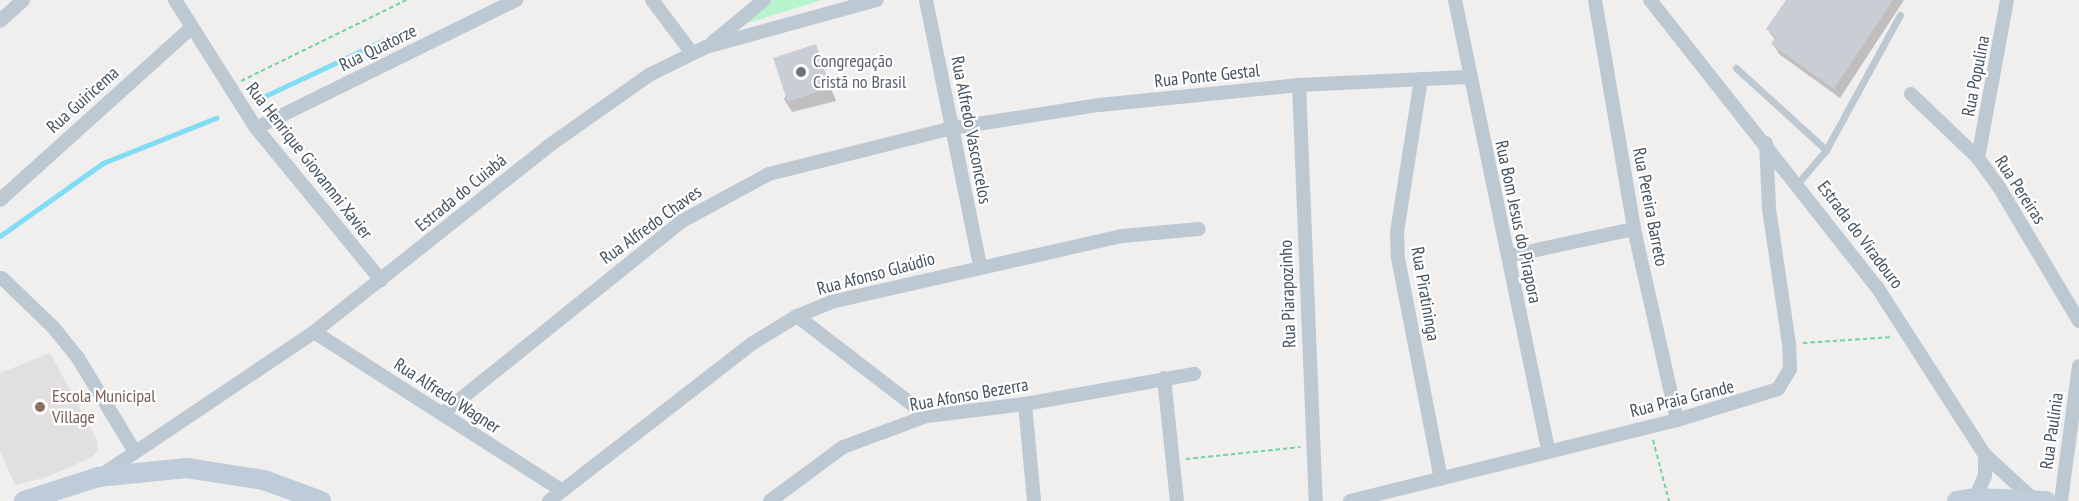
<!DOCTYPE html>
<meta charset="utf-8">
<style>
body{margin:0}
#map{position:relative;width:2079px;height:501px;overflow:hidden;background:#f1eeee;font-family:"PT Sans Narrow",sans-serif}
div>[style]{position:absolute}
[style*='--x']{left:calc(var(--x)*1px);top:calc(var(--y)*1px);width:calc(var(--w)*1px);rotate:calc(var(--a)*1deg)}
.education>*{inset:0;background:#e2dfe0}
.green>*{inset:0;background:#b7f4ce}
.shadow>*{inset:0;background:#0003}
.stream>*{height:4.5px;margin:-2.25px;padding:0 2.25px;transform-origin:2.25px;border-radius:2.25px;background:#80ddf5}
.building>*{inset:0;background:#c9cdd4;transform-origin:0 0}
.path>*{height:2px;margin-top:-1px;transform-origin:0;background:repeating-linear-gradient(90deg,#6cd5a1 0 4.5px,transparent 0 7.5px)}
.lane>*{height:7px;margin:-3.5px;padding:0 3.5px;transform-origin:3.5px;border-radius:3.5px;background:#bdc9d2}
.street>*{height:14px;margin:-7px;padding:0 7px;transform-origin:7px;border-radius:7px;background:#bdc9d2}
.secondary>*{height:20px;margin:-10px;padding:0 10px;transform-origin:10px;border-radius:10px;background:#becbd9}
.dots>*{width:16px;height:16px;translate:-50% -50%;box-sizing:border-box;border:3px solid #fff;border-radius:50%}
span{translate:-50% -50%;white-space:nowrap;text-align:center;line-height:1.15;-webkit-text-stroke:4.5px #fff;paint-order:stroke}
.street-label{font-size:18px;color:#44525e}
.worship-label{font-size:18px;color:#5b616d}
.left{translate:0 -50%;text-align:left}
.education-label{font-size:18px;color:#785e54}
</style>
<div id="map">
<div class="education">
<i style="clip-path:polygon(50px 353px,98px 442px,97px 451px,92px 457px,47px 477px,15px 485px,0 451px,0 373px)"></i>
</div>
<div class="green">
<i style="clip-path:polygon(769px 0,822px 0,738px 26px)"></i>
</div>
<div class="shadow">
<i style="clip-path:polygon(1788px 0,1904px 0,1840px 98px,1779px 54px,1773px 44px,1776px 41px,1767px 29px)"></i>
<i style="clip-path:polygon(815px 46px,836px 101px,792px 112px,784px 99px)"></i>
</div>
<div class="stream">
<i style="--x:263;--y:97;--w:150;--a:-25.2"></i>
<i style="--x:0;--y:236;--w:126;--a:-35.3"></i>
<i style="--x:103;--y:163;--w:122;--a:-21.7"></i>
</div>
<div class="building">
<i style="clip-path:polygon(1786px 0,1893px 0,1834px 89px,1771px 44px,1776px 37px,1766px 29px)"></i>
<i style="left:816px;top:44px;width:46px;height:45px;rotate:72deg"></i>
</div>
<div class="path">
<i style="--x:241;--y:81;--w:184;--a:-26.1"></i>
<i style="--x:1803;--y:343;--w:90;--a:-3.8"></i>
<i style="--x:1653;--y:440;--w:63;--a:75.3"></i>
<i style="--x:1186;--y:459;--w:115;--a:-6"></i>
</div>
<div class="lane">
<i style="--x:1736;--y:68;--w:122;--a:42.3"></i>
<i style="--x:1826;--y:150;--w:43;--a:130.3"></i>
<i style="--x:1826;--y:150;--w:154;--a:-61.3"></i>
</div>
<div class="street">
<i style="--x:175;--y:0;--w:151;--a:57.7"></i>
<i style="--x:256;--y:128;--w:197;--a:50.6"></i>
<i style="--x:652;--y:0;--w:66;--a:53"></i>
<i style="--x:926;--y:0;--w:271;--a:78.5"></i>
<i style="--x:1455;--y:0;--w:460;--a:78.3"></i>
<i style="--x:1595;--y:0;--w:232;--a:80.3"></i>
<i style="--x:1634;--y:229;--w:196;--a:77.3"></i>
<i style="--x:1650;--y:0;--w:366;--a:51.7"></i>
<i style="--x:1877;--y:287;--w:200;--a:57.3"></i>
<i style="--x:1985;--y:455;--w:64;--a:42.5"></i>
<i style="--x:0;--y:21;--w:31;--a:-42"></i>
<i style="--x:713;--y:42;--w:66;--a:-39.5"></i>
<i style="--x:1421;--y:79;--w:155;--a:98.9"></i>
<i style="--x:1397;--y:232;--w:26;--a:88"></i>
<i style="--x:1398;--y:258;--w:225;--a:79"></i>
<i style="--x:1299;--y:85;--w:416;--a:87.7"></i>
<i style="--x:1911;--y:94;--w:93;--a:43.7"></i>
<i style="--x:1978;--y:158;--w:36;--a:54"></i>
<i style="--x:1999;--y:187;--w:156;--a:59.2"></i>
<i style="--x:256;--y:128;--w:290;--a:-26.2"></i>
<i style="--x:1978;--y:158;--w:161;--a:-79.6"></i>
<i style="--x:0;--y:200;--w:256;--a:-42"></i>
<i style="--x:1508;--y:256;--w:129;--a:-12.1"></i>
<i style="--x:2;--y:278;--w:71;--a:43.9"></i>
<i style="--x:53;--y:327;--w:40;--a:51"></i>
<i style="--x:78;--y:358;--w:108;--a:58.7"></i>
<i style="--x:797;--y:316;--w:164;--a:37.6"></i>
<i style="--x:314;--y:332;--w:293;--a:32.6"></i>
<i style="--x:1164;--y:378;--w:124;--a:84"></i>
<i style="--x:1025;--y:404;--w:97;--a:84.7"></i>
<i style="--x:442;--y:414;--w:308;--a:-38.8"></i>
<i style="--x:682;--y:221;--w:99;--a:-28.4"></i>
<i style="--x:769;--y:174;--w:189;--a:-14.1"></i>
<i style="--x:952;--y:128;--w:149;--a:-8.9"></i>
<i style="--x:1099;--y:105;--w:201;--a:-5.7"></i>
<i style="--x:1299;--y:85;--w:169;--a:-2.7"></i>
<i style="--x:100;--y:476;--w:258;--a:-33.9"></i>
<i style="--x:314;--y:332;--w:298;--a:-38.4"></i>
<i style="--x:547;--y:147;--w:125;--a:-35.2"></i>
<i style="--x:649;--y:75;--w:64;--a:-26.2"></i>
<i style="--x:706;--y:47;--w:177;--a:-15.4"></i>
<i style="--x:1975;--y:498;--w:24;--a:-66"></i>
<i style="--x:1985;--y:476;--w:21;--a:-90"></i>
<i style="--x:549;--y:501;--w:258;--a:-37.8"></i>
<i style="--x:753;--y:343;--w:52;--a:-31.5"></i>
<i style="--x:797;--y:316;--w:37;--a:-22"></i>
<i style="--x:831;--y:302;--w:298;--a:-12.8"></i>
<i style="--x:1122;--y:236;--w:77;--a:-5.2"></i>
<i style="--x:770;--y:501;--w:91;--a:-36.5"></i>
<i style="--x:843;--y:447;--w:90;--a:-20.3"></i>
<i style="--x:927;--y:416;--w:99;--a:-7"></i>
<i style="--x:1025;--y:404;--w:172;--a:-10.1"></i>
<i style="--x:1350;--y:501;--w:337;--a:-13.9"></i>
<i style="--x:1677;--y:420;--w:106;--a:-17.1"></i>
<i style="--x:1778;--y:389;--w:23;--a:-59"></i>
<i style="--x:1790;--y:369;--w:25;--a:-92"></i>
<i style="--x:1789;--y:344;--w:137;--a:-98.4"></i>
<i style="--x:1769;--y:208;--w:65;--a:-92.6"></i>
<i style="--x:2061;--y:501;--w:136;--a:-82.4"></i>
</div>
<div class="secondary">
<i style="--x:24;--y:501;--w:78;--a:-18"></i>
<i style="--x:98;--y:477;--w:89;--a:-5.8"></i>
<i style="--x:187;--y:468;--w:78;--a:8.9"></i>
<i style="--x:264;--y:480;--w:61;--a:20.2"></i>
<i style="--x:1957;--y:501;--w:18;--a:-9"></i>
<i style="--x:1975;--y:498;--w:71;--a:2.4"></i>
</div>
<div class="dots">
<i style="left:801px;top:72px;background:#6b7280"></i>
<i style="left:40px;top:407px;background:#8d6e63"></i>
</div>
<div class="street-label">
<span style="left:378px;top:48px;rotate:-26deg">Rua Quatorze</span>
<span style="left:1207px;top:76px;rotate:-6deg">Rua Ponte Gestal</span>
<span style="left:1976px;top:76px;rotate:-79deg">Rua Populina</span>
<span style="left:83px;top:100px;rotate:-42deg">Rua Guiricema</span>
<span style="left:971px;top:130px;rotate:79deg">Rua Alfredo Vasconcelos</span>
<span style="left:309px;top:161px;rotate:52deg">Rua Henrique Giovannni Xavier</span>
<span style="left:2020px;top:190px;rotate:57deg">Rua Pereiras</span>
<span style="left:461px;top:193px;rotate:-39deg">Estrada do Cuiabá</span>
<span style="left:1650px;top:207px;rotate:79deg">Rua Pereira Barreto</span>
<span style="left:1518px;top:222px;rotate:78deg">Rua Bom Jesus do Pirapora</span>
<span style="left:651px;top:225px;rotate:-36deg">Rua Alfredo Chaves</span>
<span style="left:1860px;top:235px;rotate:53deg">Estrada do Viradouro</span>
<span style="left:876px;top:274px;rotate:-15deg">Rua Afonso Glaúdio</span>
<span style="left:1288px;top:294px;rotate:-92deg">Rua Piarapozinho</span>
<span style="left:1425px;top:294px;rotate:80deg">Rua Piratininga</span>
<span style="left:969px;top:395px;rotate:-10deg">Rua Afonso Bezerra</span>
<span style="left:447px;top:396px;rotate:33deg">Rua Alfredo Wagner</span>
<span style="left:1682px;top:399px;rotate:-14deg">Rua Praia Grande</span>
<span style="left:2052px;top:431px;rotate:-82deg">Rua Paulínia</span>
</div>
<div class="worship-label">
<span class="left" style="left:813px;top:72px">Congregação<br>Cristã no Brasil</span>
</div>
<div class="education-label">
<span class="left" style="left:52px;top:407px">Escola Municipal<br>Village</span>
</div>
</div>
